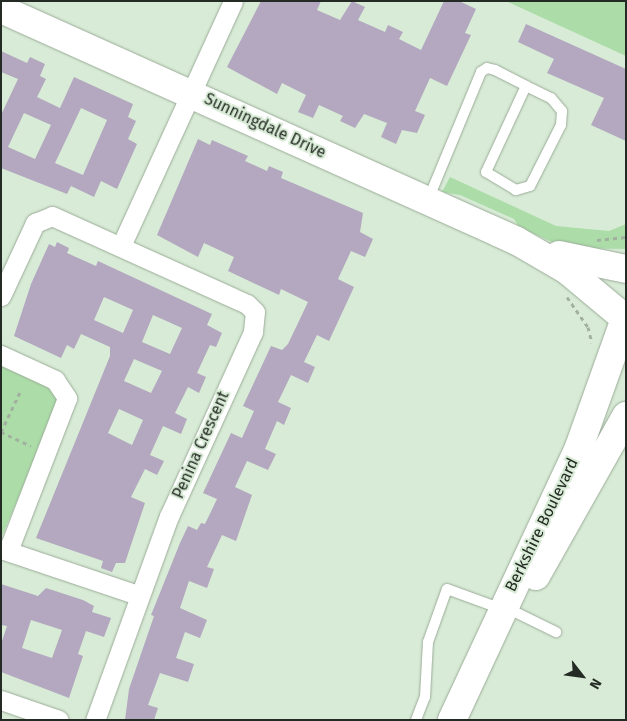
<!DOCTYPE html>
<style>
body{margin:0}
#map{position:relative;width:627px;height:721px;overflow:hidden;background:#d8ebd6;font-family:"Fira Sans",sans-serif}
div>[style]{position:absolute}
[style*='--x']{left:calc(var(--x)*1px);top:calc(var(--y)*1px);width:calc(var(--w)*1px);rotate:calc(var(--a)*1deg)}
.green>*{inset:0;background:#acdda8}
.building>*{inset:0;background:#b3a8bf}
.path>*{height:3px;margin-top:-1.5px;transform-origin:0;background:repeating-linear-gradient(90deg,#a1b09f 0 4px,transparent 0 8px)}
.roads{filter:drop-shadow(0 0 1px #9aac98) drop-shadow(0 0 1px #9aac98)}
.lane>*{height:10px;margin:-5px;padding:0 5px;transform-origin:5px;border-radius:5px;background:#fff}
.street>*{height:19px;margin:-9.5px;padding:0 9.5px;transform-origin:9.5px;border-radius:9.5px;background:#fff}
.secondary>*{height:28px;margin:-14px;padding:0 14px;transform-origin:14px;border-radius:14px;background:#fff}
span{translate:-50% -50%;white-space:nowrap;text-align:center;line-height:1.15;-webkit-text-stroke:4px #d8ebd6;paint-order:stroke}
.street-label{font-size:16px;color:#242b24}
.frame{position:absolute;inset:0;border:2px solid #242b24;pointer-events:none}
.north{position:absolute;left:557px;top:651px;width:50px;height:50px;-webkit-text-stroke:4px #d8ebd6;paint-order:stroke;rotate:120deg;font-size:14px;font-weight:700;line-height:20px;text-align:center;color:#242b24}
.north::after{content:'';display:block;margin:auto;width:18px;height:22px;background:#242b24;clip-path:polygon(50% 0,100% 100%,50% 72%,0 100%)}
</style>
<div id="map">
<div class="green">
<i style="clip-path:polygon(506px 1px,626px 1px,626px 56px)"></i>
<i style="clip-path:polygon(450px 177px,556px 226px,609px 231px,626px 224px,626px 249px,565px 248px,519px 227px,514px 219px,460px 195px,442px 192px)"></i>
<i style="clip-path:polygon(1px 363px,55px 388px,58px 406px,1px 538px)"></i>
</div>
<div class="building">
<i style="clip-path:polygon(261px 1px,321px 1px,317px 10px,340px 20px,352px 1px,365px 7px,358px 20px,385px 32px,388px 25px,403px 32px,399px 39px,421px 50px,444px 1px,459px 1px,476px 9px,465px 33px,471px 35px,447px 86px,430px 78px,415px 111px,425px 115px,417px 133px,402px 130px,396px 144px,381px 137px,387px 123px,364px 114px,355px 128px,340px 121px,343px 116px,319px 105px,313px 118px,298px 112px,306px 95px,282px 83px,277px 94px,227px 67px)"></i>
<i style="clip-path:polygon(526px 24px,626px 69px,626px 141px,591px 125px,604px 98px,547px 73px,554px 59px,518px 42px)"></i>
<i style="clip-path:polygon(evenodd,1px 51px,27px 63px,30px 57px,45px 64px,40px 76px,46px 79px,37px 97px,60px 108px,74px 77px,133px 104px,128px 117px,136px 121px,128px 139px,137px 144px,117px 189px,101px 181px,94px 197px,71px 186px,67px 194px,1px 168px,1px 115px,18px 79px,1px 72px,1px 51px,81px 108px,107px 120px,83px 175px,55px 163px,81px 108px,1px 51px,24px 113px,51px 125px,35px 159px,8px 147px,24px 113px)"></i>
<i style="clip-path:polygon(198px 139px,210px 145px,212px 140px,248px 156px,245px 161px,267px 171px,269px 166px,283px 172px,281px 178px,363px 213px,360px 232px,373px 239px,365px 257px,351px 251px,338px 279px,354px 287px,329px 341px,317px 335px,304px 362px,315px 367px,308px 383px,291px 375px,278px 402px,291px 408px,284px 425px,277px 421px,265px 449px,276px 454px,268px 470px,247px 461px,235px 487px,252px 495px,236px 541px,222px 535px,207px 567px,214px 569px,207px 588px,189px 581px,180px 608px,207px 620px,200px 638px,185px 632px,176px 658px,194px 664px,188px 682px,160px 673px,148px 705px,158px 708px,154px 720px,125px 720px,129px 689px,154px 616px,151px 615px,180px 543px,188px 526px,197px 530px,201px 523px,205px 524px,217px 499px,203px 493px,231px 433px,242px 438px,254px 411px,243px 406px,271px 346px,282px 350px,288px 344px,308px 302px,281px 289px,279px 295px,228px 271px,234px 257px,204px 243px,198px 257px,157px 235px)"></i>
<i style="clip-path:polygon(evenodd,57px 242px,69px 248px,67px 253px,96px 266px,98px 261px,212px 314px,207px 325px,222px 333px,216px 347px,210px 345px,197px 373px,206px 377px,199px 393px,188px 387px,175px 413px,187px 419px,181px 434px,163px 426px,150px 455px,164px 461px,157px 475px,145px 469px,131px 497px,145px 503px,125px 563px,116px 563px,112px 572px,101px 568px,103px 561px,36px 538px,110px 356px,110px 347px,81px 334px,74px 349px,67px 345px,61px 358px,14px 336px,31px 284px,49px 244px,55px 247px,57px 242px,104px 297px,133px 310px,123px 333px,94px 320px,104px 297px,57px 242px,153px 315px,182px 328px,170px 354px,142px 342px,153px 315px,57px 242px,134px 359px,162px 371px,151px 393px,124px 381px,134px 359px,57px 242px,119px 409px,143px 420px,132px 445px,108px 433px,119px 409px)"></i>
<i style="clip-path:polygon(evenodd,1px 584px,38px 596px,46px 588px,83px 600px,94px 606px,92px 612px,111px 618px,104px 637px,86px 631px,78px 654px,83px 656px,69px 698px,1px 672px,1px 644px,7px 626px,1px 625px,1px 584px,31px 620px,62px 630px,52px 658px,22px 648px,31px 620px)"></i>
</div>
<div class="path">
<i style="--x:597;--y:240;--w:29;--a:-6"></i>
<i style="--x:567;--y:297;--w:37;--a:55"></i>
<i style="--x:588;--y:327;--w:16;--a:76"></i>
<i style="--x:1;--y:432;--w:33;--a:25"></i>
<i style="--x:1;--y:432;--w:44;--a:-64.6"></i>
</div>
<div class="roads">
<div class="lane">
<i style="--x:428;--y:200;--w:139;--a:-67.5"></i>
<i style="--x:481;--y:72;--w:7;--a:-34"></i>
<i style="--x:487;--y:68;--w:8;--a:14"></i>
<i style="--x:495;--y:70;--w:35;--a:27"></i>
<i style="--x:526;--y:86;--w:28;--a:26"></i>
<i style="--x:551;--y:98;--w:17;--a:50"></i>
<i style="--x:562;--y:111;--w:14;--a:94"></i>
<i style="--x:561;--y:125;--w:68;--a:116.9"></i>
<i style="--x:530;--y:186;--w:15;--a:164"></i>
<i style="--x:516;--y:190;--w:35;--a:-149"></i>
<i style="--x:486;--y:172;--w:95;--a:-65.1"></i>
<i style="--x:515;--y:612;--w:46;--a:26"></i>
<i style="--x:416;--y:720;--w:25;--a:-69"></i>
<i style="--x:425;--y:697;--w:55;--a:-86.9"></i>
<i style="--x:428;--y:642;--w:56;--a:-70.3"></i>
<i style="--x:447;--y:589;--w:59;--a:20"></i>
</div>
<div class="street">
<i style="--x:121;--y:246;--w:269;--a:-65.4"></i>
<i style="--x:1;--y:296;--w:81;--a:-65"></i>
<i style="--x:35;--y:223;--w:18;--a:-22"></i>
<i style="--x:52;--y:216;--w:214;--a:24.3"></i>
<i style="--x:247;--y:304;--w:11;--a:45"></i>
<i style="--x:255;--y:312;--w:20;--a:96"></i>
<i style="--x:253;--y:332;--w:202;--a:114.5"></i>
<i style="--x:169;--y:516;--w:217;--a:109.9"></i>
<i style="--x:1;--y:355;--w:60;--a:24.8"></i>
<i style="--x:55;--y:380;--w:22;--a:56"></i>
<i style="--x:67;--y:398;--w:164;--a:111.1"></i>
<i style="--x:1;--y:549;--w:145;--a:18.6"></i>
<i style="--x:1;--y:700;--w:61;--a:19"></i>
</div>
<div class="secondary">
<i style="--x:1;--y:9;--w:566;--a:24.21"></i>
<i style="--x:517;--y:241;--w:58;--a:30.1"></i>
<i style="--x:567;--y:270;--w:64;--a:39.9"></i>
<i style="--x:559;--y:255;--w:68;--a:11.8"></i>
<i style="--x:536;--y:576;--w:184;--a:-60.6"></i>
<i style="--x:452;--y:720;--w:298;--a:-65"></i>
<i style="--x:578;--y:450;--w:131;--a:-70.3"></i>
</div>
</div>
<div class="street-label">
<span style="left:265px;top:126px;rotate:25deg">Sunningdale Drive</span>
<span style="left:201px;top:445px;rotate:-66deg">Penina Crescent</span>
<span style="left:542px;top:525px;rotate:-64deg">Berkshire Boulevard</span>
</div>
<div class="frame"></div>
<div class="north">N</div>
</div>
